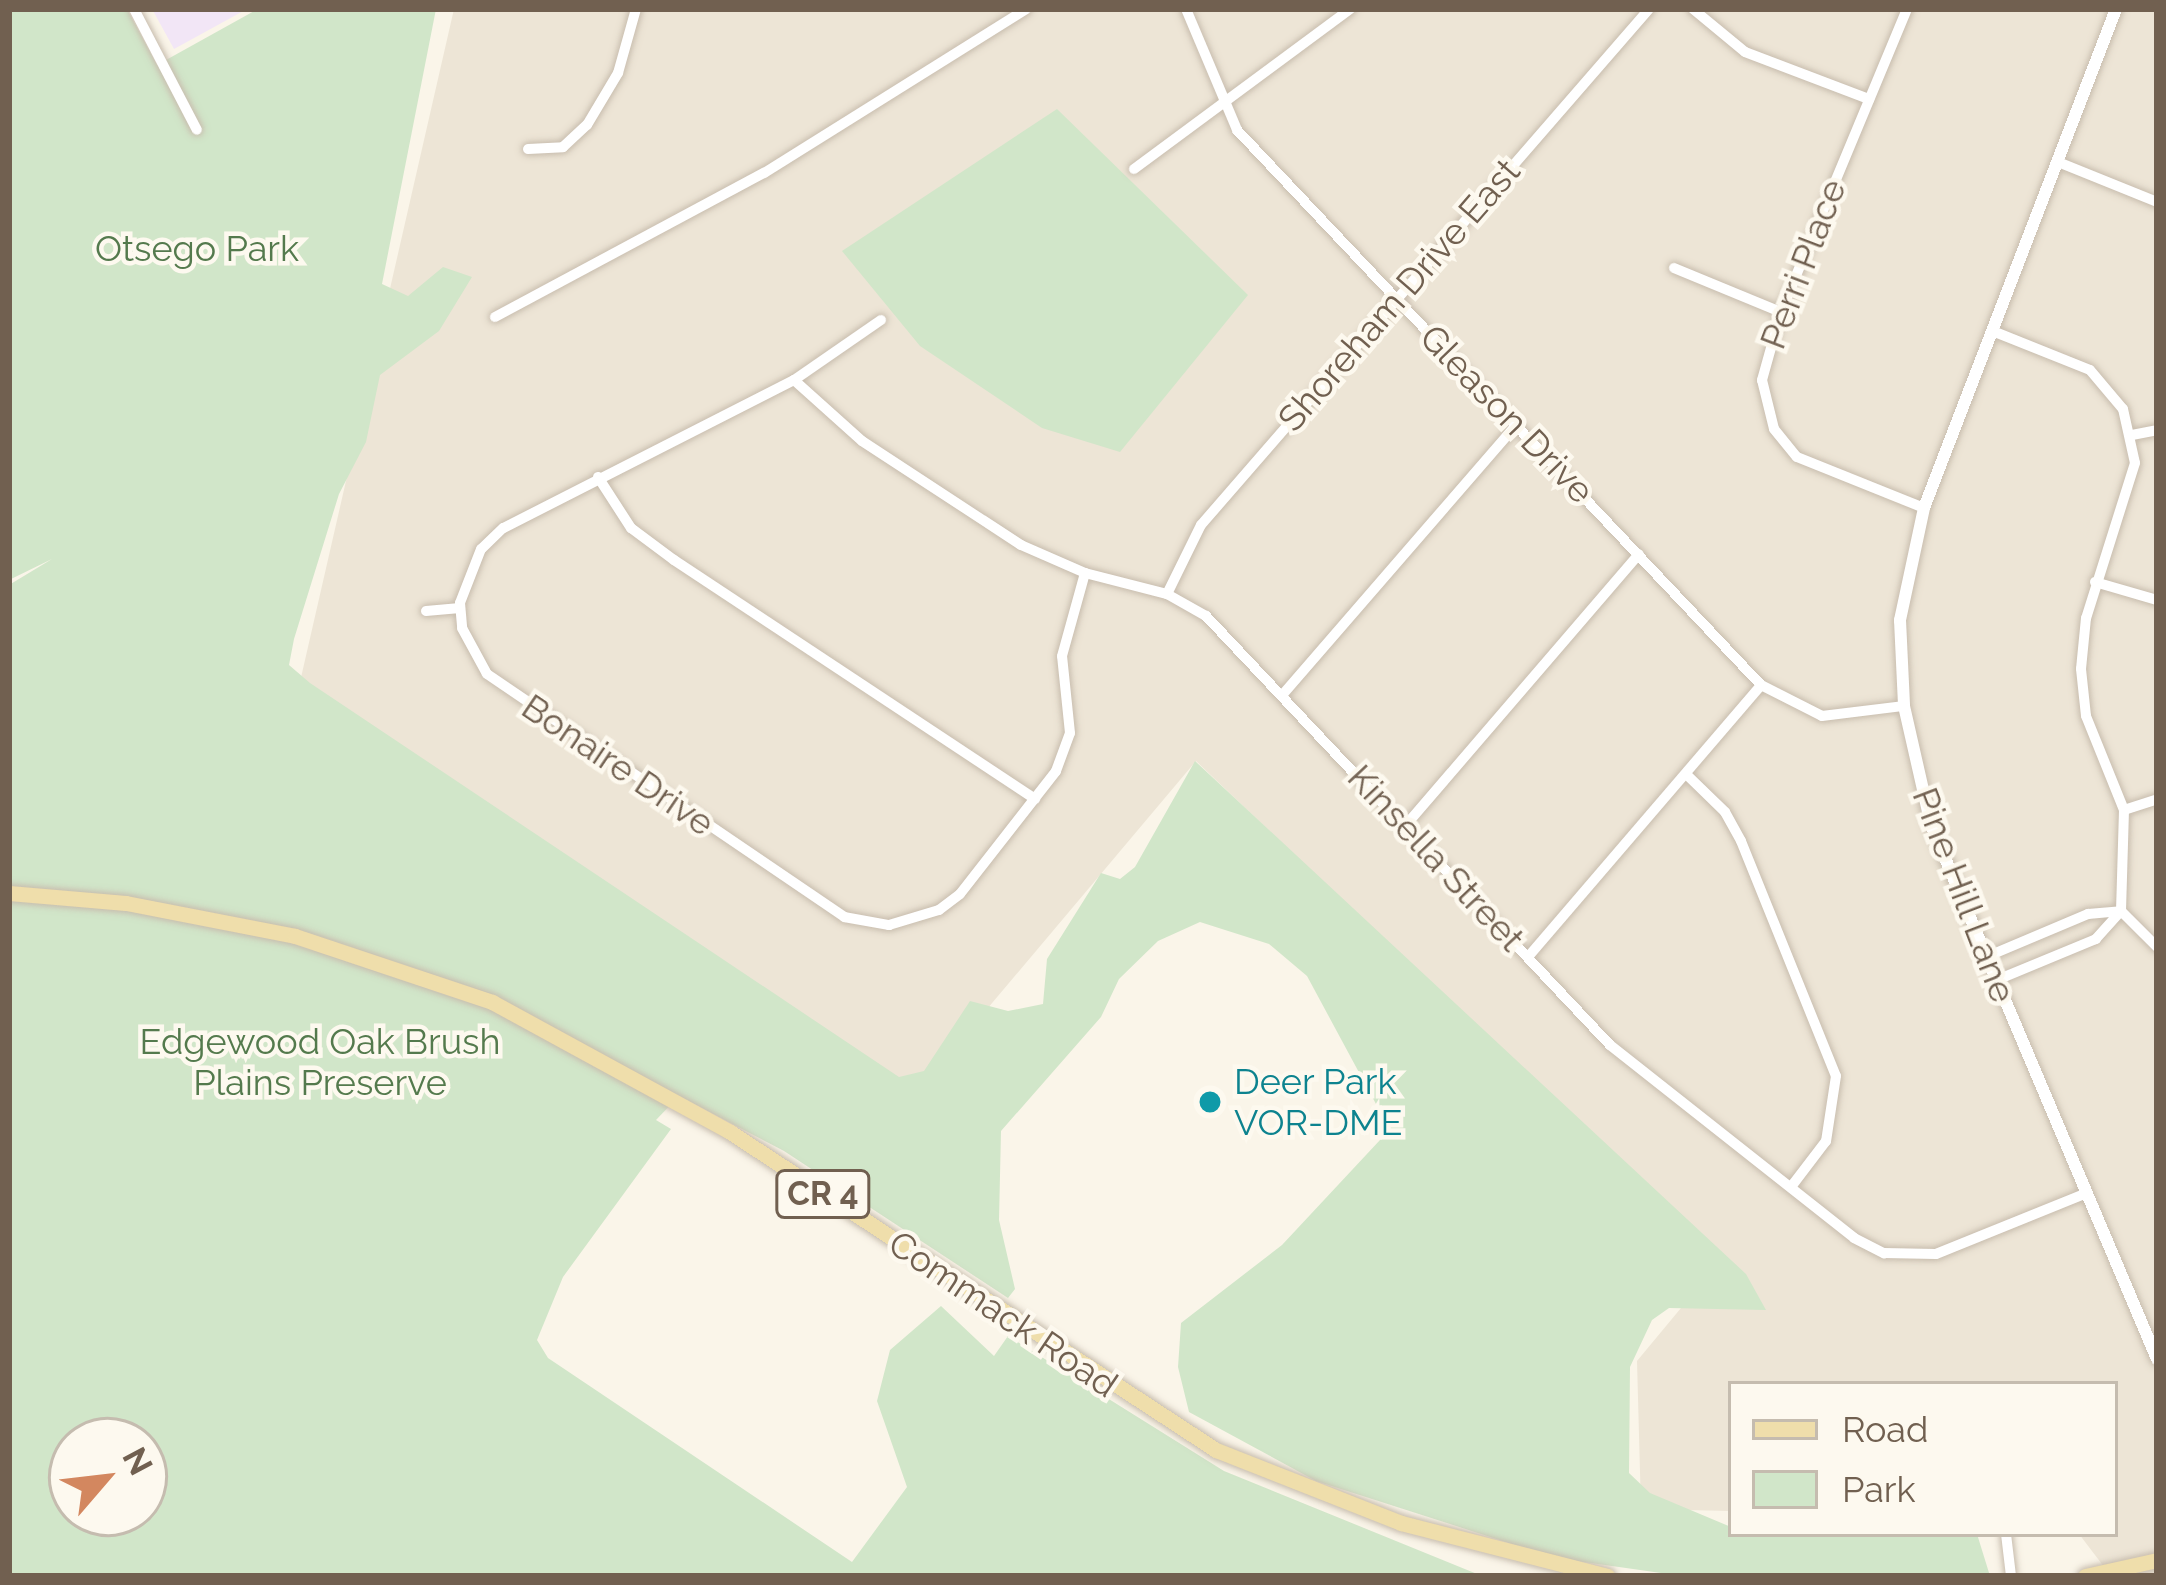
<!DOCTYPE html>
<style>
body{margin:0}
#map{position:relative;width:2166px;height:1585px;overflow:hidden;background:#faf5e9;font-family:Raleway,sans-serif}
div>[style]{position:absolute}
[style*='--x']{left:calc(var(--x)*1px);top:calc(var(--y)*1px);width:calc(var(--w)*1px);rotate:calc(var(--a)*1deg)}
.residential>*{inset:0;background:#ede5d6}
.education>*{inset:0;background:#f2e6f6}
.green>*{inset:0;background:#d1e6c9}
.roads{filter:drop-shadow(0 0 3px #c8bdae) drop-shadow(0 0 3px #c8bdae)}
.minor>*{height:10px;margin:-5px;padding:0 5px;transform-origin:5px;border-radius:5px;background:#fff}
.tertiary>*{height:12px;margin:-6px;padding:0 6px;transform-origin:6px;border-radius:6px;background:#fff}
.primary>*{height:15px;margin:-7.5px;padding:0 7.5px;transform-origin:7.5px;border-radius:7.5px;background:#efdeab}
.dots>*{width:33px;height:33px;translate:-50% -50%;box-sizing:border-box;border:6px solid #fdf9ef;border-radius:50%}
span{translate:-50% -50%;white-space:nowrap;text-align:center;line-height:1.15;-webkit-text-stroke:9px #fdf9ef;paint-order:stroke}
.shield-label span{padding:3px 9px;background:#fdf9ef;border:3px solid;border-radius:9px;-webkit-text-stroke-width:0}
.shield-label{font-size:33px;color:#716050;font-weight:700}
.park-label{font-size:36px;color:#547a4d}
.street-label{font-size:36px;color:#716050}
.culture-label{font-size:36px;color:#0d838f}
.left{translate:0 -50%;text-align:left}
.frame{position:absolute;inset:0;border:12px solid #716050;pointer-events:none}
.legend{position:absolute;left:1728px;top:1381px;width:390px;height:156px;box-sizing:border-box;background:#fdf9ef;border:3px solid #c5bcaf;margin:0;padding:15px 21px;list-style:none;font-size:36px;color:#716050}
.legend li{display:flex;align-items:center;gap:24px;height:60px}
.legend b{width:60px;border:3px solid #c5bcaf}
.north{position:absolute;left:48px;top:1417px;width:120px;height:120px;box-sizing:border-box;background:#fdf9ef;border:3px solid #c5bcaf;border-radius:50%;rotate:62deg;font-size:33px;font-weight:700;line-height:48px;text-align:center;color:#716050}
.north::after{content:'';display:block;margin:auto;width:42px;height:54px;background:#d3875f;clip-path:polygon(50% 0,100% 100%,50% 72%,0 100%)}
</style>
<div id="map">
<div class="residential">
<i style="clip-path:polygon(454px 9px,2157px 9px,2157px 1576px,2111px 1576px,2079px 1534px,2115px 1534px,2115px 1384px,1731px 1384px,1731px 1511px,1641px 1509px,1637px 1361px,1720px 1261px,1196px 761px,907px 1104px,297px 695px)"></i>
</div>
<div class="education">
<i style="clip-path:polygon(152px 9px,247px 9px,174px 49px)"></i>
</div>
<div class="green">
<i style="clip-path:polygon(evenodd,9px 9px,127px 9px,157px 65px,258px 9px,436px 9px,382px 284px,408px 296px,443px 267px,472px 277px,439px 331px,380px 375px,366px 442px,339px 494px,294px 639px,289px 665px,310px 683px,899px 1077px,924px 1071px,970px 1001px,1008px 1011px,1043px 1004px,1047px 959px,1101px 873px,1120px 879px,1135px 867px,1195px 761px,1746px 1274px,1766px 1310px,1669px 1308px,1652px 1320px,1630px 1367px,1629px 1473px,1650px 1493px,1731px 1527px,1731px 1534px,1977px 1534px,1990px 1576px,1682px 1576px,1556px 1558px,1316px 1481px,1189px 1412px,1178px 1367px,1181px 1323px,1282px 1245px,1380px 1140px,1376px 1104px,1307px 976px,1269px 944px,1200px 922px,1158px 941px,1119px 979px,1101px 1017px,1001px 1131px,999px 1220px,1015px 1289px,1008px 1298px,784px 1151px,679px 1096px,656px 1120px,671px 1129px,563px 1277px,537px 1340px,548px 1358px,852px 1562px,907px 1487px,877px 1401px,890px 1350px,941px 1306px,994px 1356px,1008px 1336px,1224px 1471px,1482px 1576px,9px 1576px,9px 585px,52px 559px,9px 580px,9px 9px,72px 1441px,144px 1441px,144px 1513px,72px 1513px,72px 1441px)"></i>
<i style="clip-path:polygon(1057px 109px,1248px 295px,1120px 452px,1042px 428px,920px 346px,842px 251px)"></i>
</div>
<div class="roads">
<div class="minor">
<i style="--x:134;--y:9;--w:136;--a:62.5"></i>
<i style="--x:1186;--y:9;--w:131;--a:67.1"></i>
<i style="--x:1237;--y:130;--w:763;--a:46.65"></i>
<i style="--x:1761;--y:685;--w:68;--a:26.9"></i>
<i style="--x:1822;--y:716;--w:83;--a:-7"></i>
<i style="--x:1693;--y:9;--w:67;--a:39.6"></i>
<i style="--x:1745;--y:52;--w:133;--a:20.8"></i>
<i style="--x:1907;--y:9;--w:328;--a:112.6"></i>
<i style="--x:1781;--y:312;--w:71;--a:105.6"></i>
<i style="--x:1762;--y:380;--w:50;--a:76.2"></i>
<i style="--x:1774;--y:429;--w:36;--a:51"></i>
<i style="--x:1797;--y:457;--w:137;--a:21.9"></i>
<i style="--x:528;--y:149;--w:35;--a:-3"></i>
<i style="--x:563;--y:147;--w:33;--a:-43"></i>
<i style="--x:587;--y:125;--w:61;--a:-59.2"></i>
<i style="--x:618;--y:73;--w:66;--a:-74.3"></i>
<i style="--x:2058;--y:162;--w:107;--a:22"></i>
<i style="--x:1134;--y:169;--w:269;--a:-36.5"></i>
<i style="--x:1674;--y:268;--w:116;--a:22.4"></i>
<i style="--x:495;--y:317;--w:305;--a:-28.2"></i>
<i style="--x:764;--y:173;--w:309;--a:-32"></i>
<i style="--x:881;--y:320;--w:106;--a:145.4"></i>
<i style="--x:794;--y:380;--w:326;--a:153"></i>
<i style="--x:503;--y:528;--w:30;--a:136"></i>
<i style="--x:481;--y:549;--w:58;--a:111.3"></i>
<i style="--x:460;--y:603;--w:25;--a:85"></i>
<i style="--x:462;--y:628;--w:52;--a:61.5"></i>
<i style="--x:487;--y:674;--w:432;--a:34.2"></i>
<i style="--x:844;--y:917;--w:46;--a:10.1"></i>
<i style="--x:889;--y:925;--w:52;--a:-16.7"></i>
<i style="--x:939;--y:910;--w:26;--a:-37"></i>
<i style="--x:960;--y:894;--w:156;--a:-52"></i>
<i style="--x:1056;--y:771;--w:40;--a:-69.8"></i>
<i style="--x:1070;--y:733;--w:77;--a:-95.9"></i>
<i style="--x:1062;--y:656;--w:86;--a:-74.5"></i>
<i style="--x:1995;--y:332;--w:102;--a:21.8"></i>
<i style="--x:2090;--y:370;--w:51;--a:49.8"></i>
<i style="--x:2123;--y:409;--w:55;--a:77.5"></i>
<i style="--x:2135;--y:463;--w:163;--a:107.5"></i>
<i style="--x:2086;--y:618;--w:51;--a:95.6"></i>
<i style="--x:2081;--y:669;--w:47;--a:83.9"></i>
<i style="--x:2086;--y:716;--w:101;--a:68"></i>
<i style="--x:2124;--y:810;--w:101;--a:91.7"></i>
<i style="--x:2121;--y:911;--w:38;--a:132"></i>
<i style="--x:2096;--y:939;--w:107;--a:157.5"></i>
<i style="--x:794;--y:380;--w:91;--a:41.9"></i>
<i style="--x:862;--y:441;--w:190;--a:33.2"></i>
<i style="--x:1021;--y:545;--w:70;--a:23.6"></i>
<i style="--x:1085;--y:573;--w:85;--a:14.4"></i>
<i style="--x:1167;--y:594;--w:45;--a:29.4"></i>
<i style="--x:1206;--y:616;--w:589;--a:46.72"></i>
<i style="--x:1610;--y:1045;--w:311;--a:38.3"></i>
<i style="--x:1854;--y:1238;--w:34;--a:27"></i>
<i style="--x:1884;--y:1253;--w:52;--a:1.1"></i>
<i style="--x:1936;--y:1254;--w:163;--a:-22"></i>
<i style="--x:2132;--y:435;--w:25;--a:-11"></i>
<i style="--x:598;--y:477;--w:61;--a:57.1"></i>
<i style="--x:631;--y:528;--w:54;--a:36.7"></i>
<i style="--x:674;--y:560;--w:433;--a:33.5"></i>
<i style="--x:2095;--y:582;--w:65;--a:16.2"></i>
<i style="--x:1167;--y:594;--w:77;--a:-63.8"></i>
<i style="--x:1201;--y:525;--w:683;--a:-49.03"></i>
<i style="--x:426;--y:611;--w:34;--a:-5"></i>
<i style="--x:1284;--y:693;--w:354;--a:-49.1"></i>
<i style="--x:1687;--y:775;--w:53;--a:44.2"></i>
<i style="--x:1725;--y:812;--w:33;--a:61"></i>
<i style="--x:1741;--y:841;--w:253;--a:68"></i>
<i style="--x:1836;--y:1076;--w:66;--a:98.7"></i>
<i style="--x:1826;--y:1141;--w:58;--a:127.3"></i>
<i style="--x:2124;--y:810;--w:35;--a:-18"></i>
<i style="--x:1406;--y:825;--w:357;--a:-49.3"></i>
<i style="--x:2121;--y:911;--w:51;--a:45"></i>
<i style="--x:1528;--y:957;--w:358;--a:-49.4"></i>
<i style="--x:1986;--y:957;--w:111;--a:-22.9"></i>
<i style="--x:2088;--y:914;--w:33;--a:-5"></i>
<i style="--x:2006;--y:1534;--w:42;--a:83.2"></i>
</div>
<div class="tertiary">
<i style="--x:2116;--y:9;--w:535;--a:111.05"></i>
<i style="--x:1924;--y:508;--w:115;--a:102.1"></i>
<i style="--x:1900;--y:620;--w:86;--a:87.3"></i>
<i style="--x:1904;--y:706;--w:122;--a:77.2"></i>
<i style="--x:1931;--y:825;--w:580;--a:67.06"></i>
</div>
<div class="primary">
<i style="--x:9;--y:893;--w:117;--a:4.9"></i>
<i style="--x:126;--y:903;--w:172;--a:11"></i>
<i style="--x:295;--y:936;--w:208;--a:18.5"></i>
<i style="--x:492;--y:1002;--w:271;--a:28.6"></i>
<i style="--x:730;--y:1132;--w:581;--a:33.2"></i>
<i style="--x:1216;--y:1450;--w:199;--a:21.5"></i>
<i style="--x:1401;--y:1523;--w:213;--a:14.4"></i>
<i style="--x:2085;--y:1576;--w:74;--a:-12.5"></i>
</div>
</div>
<div class="dots">
<i style="left:1210px;top:1102px;background:#0f9aa8"></i>
</div>
<div class="shield-label">
<span style="left:823px;top:1194px">CR 4</span>
</div>
<div class="park-label">
<span style="left:197px;top:249px">Otsego Park</span>
<span style="left:320px;top:1062px">Edgewood Oak Brush<br>Plains Preserve</span>
</div>
<div class="street-label">
<span style="left:1803px;top:264px;rotate:-69deg">Perri Place</span>
<span style="left:1399px;top:295px;rotate:-49deg">Shoreham Drive East</span>
<span style="left:1507px;top:414px;rotate:46deg">Gleason Drive</span>
<span style="left:618px;top:765px;rotate:34deg">Bonaire Drive</span>
<span style="left:1436px;top:858px;rotate:47deg">Kinsella Street</span>
<span style="left:1964px;top:895px;rotate:69deg">Pine Hill Lane</span>
<span style="left:1003px;top:1314px;rotate:34deg">Commack Road</span>
</div>
<div class="culture-label">
<span class="left" style="left:1234px;top:1102px">Deer Park<br>VOR-DME</span>
</div>
<div class="frame"></div>
<ul class="legend">
<li><b style="height:15px;background:#efdeab"></b>Road</li>
<li><b style="height:33px;background:#d1e6c9"></b>Park</li>
</ul>
<div class="north">N</div>
</div>
